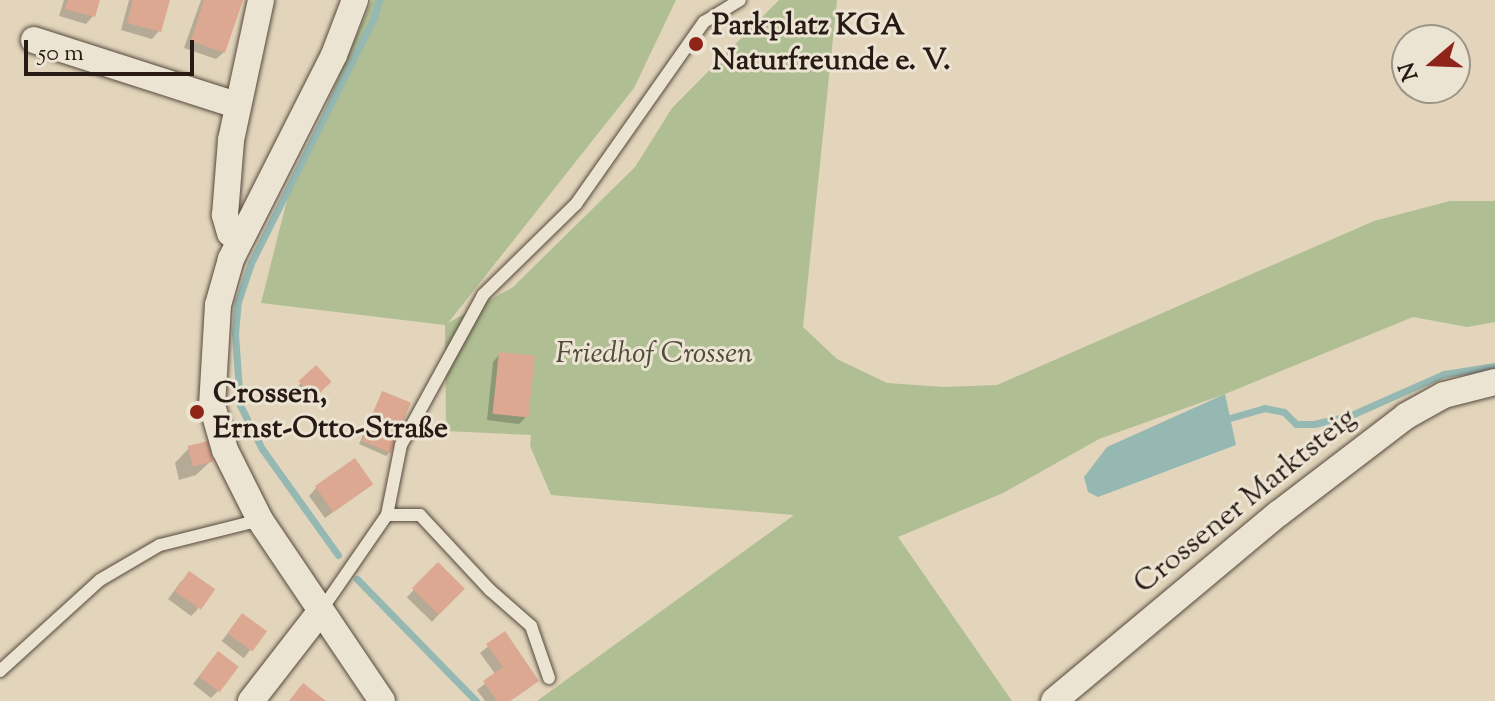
<!DOCTYPE html>
<meta charset="utf-8">
<style>
body{margin:0}
#map{position:relative;width:1495px;height:701px;overflow:hidden;background:#e2d5bb;font-family:"Sorts Mill Goudy",serif}
div>[style]{position:absolute}
[style*='--x']{left:calc(var(--x)*1px);top:calc(var(--y)*1px);width:calc(var(--w)*1px);rotate:calc(var(--a)*1deg)}
.green>*{inset:0;background:#b0be93}
.water>*{inset:0;background:#95b8b3}
.shadow>*{inset:0;background:#0003;transform-origin:0 0}
.stream>*{height:7px;margin:-3.5px;padding:0 3.5px;transform-origin:3.5px;border-radius:3.5px;background:#95b8b3}
.building>*{inset:0;background:#dda891;transform-origin:0 0}
.roads{filter:drop-shadow(0 0 2px #56493e) drop-shadow(0 0 2px #56493e)}
.service>*{height:12px;margin:-6px;padding:0 6px;transform-origin:6px;border-radius:6px;background:#ece4d3}
.minor>*{height:26px;margin:-13px;padding:0 13px;transform-origin:13px;border-radius:13px;background:#ece4d3}
.dots>*{width:22px;height:22px;translate:-50% -50%;box-sizing:border-box;border:4px solid #ece4d3;border-radius:50%}
span{translate:-50% -50%;white-space:nowrap;text-align:center;line-height:1.15;-webkit-text-stroke:6px #ece4d3;paint-order:stroke}
.poi-label{font-size:30px;color:#281a15;font-weight:700}
.left{translate:0 -50%;text-align:left}
.park-label{font-size:30px;color:#514b3b;font-style:italic}
.street-label{font-size:30px;color:#281a15}
.north{position:absolute;left:1391px;top:24px;width:80px;height:80px;box-sizing:border-box;background:#ece4d3;border:2px solid #9e9387;border-radius:50%;rotate:251deg;font-size:22px;font-weight:700;line-height:32px;text-align:center;color:#281a15}
.north::after{content:'';display:block;margin:auto;width:28px;height:36px;background:#8f2418;clip-path:polygon(50% 0,100% 100%,50% 72%,0 100%)}
.scale{position:absolute;left:24px;top:40px;width:170px;height:36px;box-sizing:border-box;border:4px solid #281a15;border-top:0;padding-left:10px;font-size:24px;line-height:28px;white-space:nowrap;color:#281a15;-webkit-text-stroke:6px #ece4d3;paint-order:stroke}
</style>
<div id="map">
<div class="green">
<i style="clip-path:polygon(372px 0,676px 0,634px 88px,448px 323px,513px 287px,635px 167px,672px 108px,779px 0,837px 0,803px 327px,837px 359px,887px 383px,944px 387px,997px 385px,1374px 221px,1450px 201px,1495px 201px,1495px 322px,1467px 327px,1413px 317px,1225px 394px,1099px 439px,1003px 493px,898px 537px,1012px 701px,537px 701px,794px 515px,551px 495px,530px 446px,531px 435px,446px 431px,445px 325px,261px 303px,289px 192px)"></i>
</div>
<div class="water">
<i style="clip-path:polygon(1225px 394px,1236px 445px,1098px 497px,1088px 492px,1084px 477px,1107px 447px)"></i>
</div>
<div class="shadow">
<i style="clip-path:polygon(64px 0,98px 0,93px 16px,86px 24px,59px 16px)"></i>
<i style="clip-path:polygon(129px 0,168px 0,159px 31px,152px 39px,121px 30px)"></i>
<i style="clip-path:polygon(201px 0,241px 0,224px 52px,216px 59px,184px 48px)"></i>
<i style="clip-path:polygon(500px 354px,527px 416px,519px 424px,487px 420px,493px 362px)"></i>
<i style="left:316px;top:368px;width:20px;height:26px;rotate:45deg"></i>
<i style="clip-path:polygon(382px 393px,389px 453px,386px 456px,359px 444px)"></i>
<i style="clip-path:polygon(189px 448px,211px 461px,196px 475px,179px 480px,175px 463px)"></i>
<i style="clip-path:polygon(316px 488px,363px 491px,325px 518px,309px 496px)"></i>
<i style="left:438px;top:565px;width:35px;height:45px;rotate:44deg"></i>
<i style="clip-path:polygon(182px 580px,198px 609px,191px 616px,168px 599px)"></i>
<i style="left:242px;top:615px;width:28px;height:33px;rotate:38deg"></i>
<i style="clip-path:polygon(504px 634px,529px 688px,510px 701px,485px 701px,477px 690px,496px 675px,480px 653px)"></i>
<i style="clip-path:polygon(211px 661px,218px 691px,211px 698px,193px 684px)"></i>
</div>
<div class="stream">
<i style="--x:1230;--y:418;--w:35;--a:-16"></i>
<i style="--x:1264;--y:408;--w:20;--a:11"></i>
<i style="--x:1284;--y:412;--w:17;--a:45"></i>
<i style="--x:1296;--y:424;--w:18;--a:0"></i>
<i style="--x:1314;--y:424;--w:36;--a:-13"></i>
<i style="--x:1349;--y:416;--w:104;--a:-23.9"></i>
<i style="--x:1444;--y:374;--w:52;--a:-8.9"></i>
<i style="--x:338;--y:555;--w:130;--a:-125.6"></i>
<i style="--x:262;--y:449;--w:49;--a:-116.6"></i>
<i style="--x:240;--y:405;--w:71;--a:-94"></i>
<i style="--x:235;--y:334;--w:32;--a:-85"></i>
<i style="--x:238;--y:302;--w:41;--a:-71.6"></i>
<i style="--x:251;--y:263;--w:275;--a:-63.4"></i>
<i style="--x:374;--y:17;--w:18;--a:-74"></i>
<i style="--x:357;--y:579;--w:170;--a:45.7"></i>
</div>
<div class="building">
<i style="clip-path:polygon(68px 0,100px 0,95px 17px,65px 9px)"></i>
<i style="clip-path:polygon(133px 0,170px 0,161px 32px,127px 23px)"></i>
<i style="clip-path:polygon(204px 0,243px 0,225px 53px,191px 41px)"></i>
<i style="left:499px;top:352px;width:36px;height:62px;rotate:6deg"></i>
<i style="left:316px;top:365px;width:23px;height:24px;rotate:47deg"></i>
<i style="left:382px;top:391px;width:31px;height:54px;rotate:22deg"></i>
<i style="left:208px;top:441px;width:21px;height:21px;rotate:76deg"></i>
<i style="left:355px;top:458px;width:32px;height:49px;rotate:55deg"></i>
<i style="left:438px;top:562px;width:38px;height:37px;rotate:45deg"></i>
<i style="left:189px;top:571px;width:32px;height:25px;rotate:35deg"></i>
<i style="left:242px;top:613px;width:31px;height:25px;rotate:36deg"></i>
<i style="clip-path:polygon(505px 631px,539px 681px,510px 701px,497px 701px,483px 681px,503px 667px,486px 644px)"></i>
<i style="left:218px;top:651px;width:26px;height:32px;rotate:37deg"></i>
<i style="clip-path:polygon(303px 683px,326px 701px,289px 701px)"></i>
</div>
<div class="roads">
<div class="service">
<i style="--x:387;--y:515;--w:33;--a:0"></i>
<i style="--x:420;--y:515;--w:103;--a:47"></i>
<i style="--x:490;--y:590;--w:55;--a:41.3"></i>
<i style="--x:531;--y:626;--w:55;--a:70.9"></i>
<i style="--x:320;--y:612;--w:118;--a:-55.4"></i>
<i style="--x:387;--y:515;--w:71;--a:-78.7"></i>
<i style="--x:401;--y:445;--w:171;--a:-61.3"></i>
<i style="--x:483;--y:295;--w:130;--a:-44.4"></i>
<i style="--x:576;--y:204;--w:223;--a:-54.9"></i>
<i style="--x:704;--y:22;--w:42;--a:-31.4"></i>
<i style="--x:0;--y:671;--w:135;--a:-42.3"></i>
<i style="--x:100;--y:580;--w:69;--a:-30.3"></i>
<i style="--x:160;--y:545;--w:103;--a:-14"></i>
</div>
<div class="minor">
<i style="--x:355;--y:0;--w:59;--a:110.9"></i>
<i style="--x:334;--y:55;--w:229;--a:116.8"></i>
<i style="--x:231;--y:259;--w:48;--a:105.8"></i>
<i style="--x:218;--y:305;--w:100;--a:93.4"></i>
<i style="--x:212;--y:405;--w:47;--a:73.9"></i>
<i style="--x:225;--y:450;--w:78;--a:63.4"></i>
<i style="--x:260;--y:520;--w:218;--a:56"></i>
<i style="--x:34;--y:40;--w:212;--a:17.8"></i>
<i style="--x:239;--y:240;--w:11;--a:-142"></i>
<i style="--x:230;--y:233;--w:19;--a:-106"></i>
<i style="--x:225;--y:215;--w:75;--a:-85.4"></i>
<i style="--x:231;--y:140;--w:143;--a:-77.9"></i>
<i style="--x:251;--y:701;--w:113;--a:-52.2"></i>
<i style="--x:1054;--y:701;--w:292;--a:-39.9"></i>
<i style="--x:1278;--y:514;--w:161;--a:-37.4"></i>
<i style="--x:1406;--y:416;--w:43;--a:-28.9"></i>
<i style="--x:1444;--y:395;--w:53;--a:-14.3"></i>
</div>
</div>
<div class="dots">
<i style="left:696px;top:44px;background:#8f2418"></i>
<i style="left:197px;top:412px;background:#8f2418"></i>
</div>
<div class="poi-label">
<span class="left" style="left:712px;top:44px">Parkplatz KGA<br>Naturfreunde e. V.</span>
<span class="left" style="left:213px;top:412px">Crossen,<br>Ernst-Otto-Straße</span>
</div>
<div class="park-label">
<span style="left:654px;top:355px">Friedhof Crossen</span>
</div>
<div class="street-label">
<span style="left:1246px;top:502px;rotate:-39deg">Crossener Marktsteig</span>
</div>
<div class="north">N</div>
<div class="scale">50 m</div>
</div>
